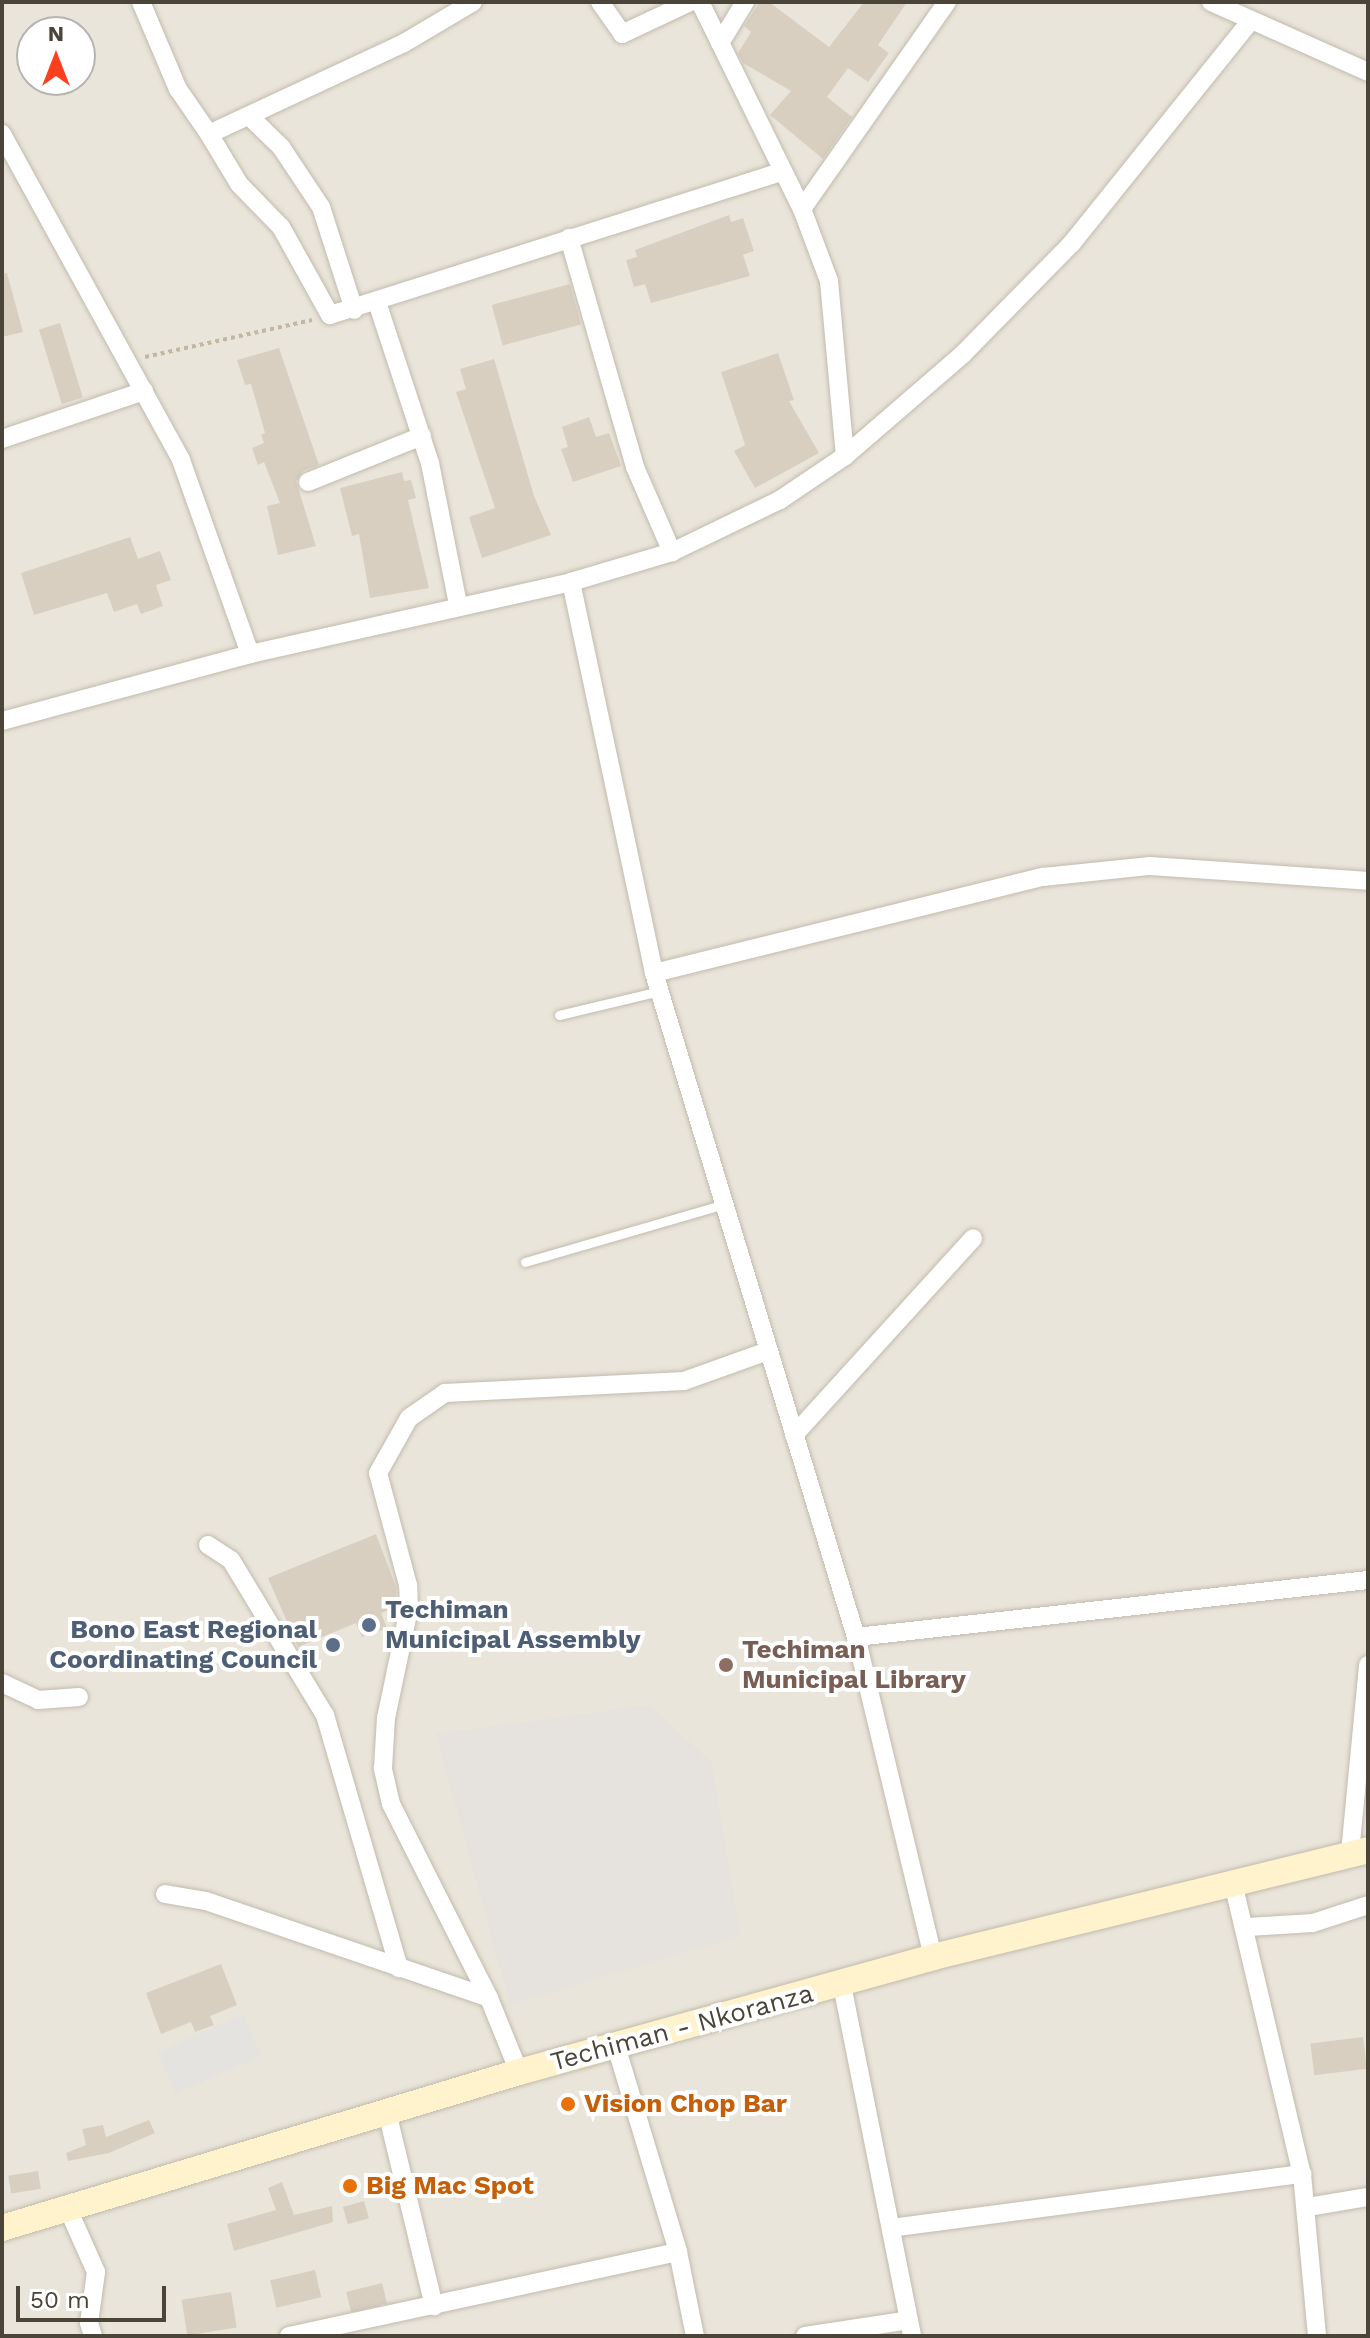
<!DOCTYPE html>
<style>
body{margin:0}
#map{position:relative;width:1370px;height:2338px;overflow:hidden;background:#f6f3ec;font-family:"Work Sans",sans-serif}
div>[style]{position:absolute}
[style*='--x']{left:calc(var(--x)*1px);top:calc(var(--y)*1px);width:calc(var(--w)*1px);rotate:calc(var(--a)*1deg)}
.residential>*{inset:0;background:#eae5da}
.industrial>*{inset:0;background:#e6e2dd}
.parking>*{inset:0;background:#e5e3e0;transform-origin:0 0}
.building>*{inset:0;background:#d8cfc1;transform-origin:0 0}
.path>*{height:4px;margin-top:-2px;transform-origin:0;background:repeating-linear-gradient(90deg,#c4b79f 0 4px,transparent 0 8px)}
.roads{filter:drop-shadow(0 0 2px #c2bbae) drop-shadow(0 0 2px #c2bbae)}
.lane>*{height:9px;margin:-4.5px;padding:0 4.5px;transform-origin:4.5px;border-radius:4.5px;background:#fff}
.street>*{height:18px;margin:-9px;padding:0 9px;transform-origin:9px;border-radius:9px;background:#fff}
.secondary>*{height:26px;margin:-13px;padding:0 13px;transform-origin:13px;border-radius:13px;background:#fff3cd}
.dots>*{width:22px;height:22px;translate:-50% -50%;box-sizing:border-box;border:4px solid #fff;border-radius:50%}
span{translate:-50% -50%;white-space:nowrap;text-align:center;line-height:1.15;-webkit-text-stroke:8px #fff;paint-order:stroke}
.service-label{font-size:26px;color:#4e5e75;font-weight:700}
.left{translate:0 -50%;text-align:left}
.right{translate:-100% -50%;text-align:right}
.education-label{font-size:26px;color:#785e54;font-weight:700}
.street-label{font-size:26px;color:#4b4439}
.food-label{font-size:26px;color:#c56008;font-weight:700}
.frame{position:absolute;inset:0;border:4px solid #4b4439;pointer-events:none}
.north{position:absolute;left:16px;top:16px;width:80px;height:80px;box-sizing:border-box;background:#fff;border:2px solid #b7b4b0;border-radius:50%;rotate:0deg;font-size:22px;font-weight:700;line-height:32px;text-align:center;color:#4b4439}
.north::after{content:'';display:block;margin:auto;width:28px;height:36px;background:#fc3f1d;clip-path:polygon(50% 0,100% 100%,50% 72%,0 100%)}
.scale{position:absolute;left:16px;top:2286px;width:150px;height:36px;box-sizing:border-box;border:4px solid #4b4439;border-top:0;padding-left:10px;font-size:24px;line-height:28px;white-space:nowrap;color:#4b4439;-webkit-text-stroke:6px #fff;paint-order:stroke}
</style>
<div id="map">
<div class="residential">
<i style="clip-path:polygon(evenodd,2px 2px,1368px 2px,1368px 2336px,2px 2336px,2px 2px,32px 32px,80px 32px,80px 80px,32px 80px,32px 32px)"></i>
</div>
<div class="industrial">
<i style="clip-path:polygon(650px 1705px,712px 1763px,740px 1936px,510px 2005px,436px 1734px)"></i>
</div>
<div class="parking">
<i style="left:243px;top:2014px;width:46px;height:94px;rotate:66deg"></i>
</div>
<div class="building">
<i style="clip-path:polygon(760px 2px,769px 2px,829px 47px,864px 2px,907px 2px,878px 45px,889px 53px,868px 82px,848px 68px,827px 97px,852px 117px,823px 159px,770px 115px,791px 91px,743px 63px,738px 53px,751px 32px,744px 26px)"></i>
<i style="clip-path:polygon(729px 215px,731px 222px,743px 218px,754px 251px,743px 255px,750px 276px,651px 303px,645px 284px,634px 287px,626px 260px,637px 257px,635px 250px)"></i>
<i style="clip-path:polygon(7px 273px,23px 332px,2px 337px,2px 274px)"></i>
<i style="left:570px;top:284px;width:42px;height:81px;rotate:75deg"></i>
<i style="left:60px;top:323px;width:78px;height:22px;rotate:73deg"></i>
<i style="clip-path:polygon(279px 348px,319px 465px,303px 471px,296px 481px,316px 546px,278px 555px,267px 506px,280px 503px,264px 462px,258px 465px,252px 448px,264px 443px,261px 435px,265px 433px,251px 384px,245px 385px,237px 360px)"></i>
<i style="clip-path:polygon(778px 353px,794px 400px,789px 401px,819px 453px,755px 488px,734px 451px,745px 445px,721px 372px)"></i>
<i style="clip-path:polygon(494px 359px,534px 496px,551px 535px,482px 558px,469px 517px,495px 508px,456px 392px,466px 389px,460px 369px)"></i>
<i style="clip-path:polygon(589px 417px,596px 437px,609px 433px,621px 466px,573px 482px,561px 449px,568px 447px,562px 427px)"></i>
<i style="clip-path:polygon(402px 472px,404px 481px,411px 480px,416px 498px,408px 500px,429px 588px,370px 598px,359px 534px,352px 536px,340px 488px)"></i>
<i style="clip-path:polygon(130px 537px,138px 559px,160px 551px,171px 580px,156px 585px,163px 606px,141px 614px,137px 604px,114px 612px,107px 593px,34px 615px,21px 573px)"></i>
<i style="clip-path:polygon(376px 1534px,396px 1587px,397px 1607px,381px 1613px,387px 1628px,362px 1637px,356px 1623px,298px 1647px,268px 1578px)"></i>
<i style="clip-path:polygon(221px 1964px,237px 2005px,210px 2016px,214px 2025px,195px 2032px,191px 2022px,161px 2034px,146px 1993px)"></i>
<i style="left:1363px;top:2037px;width:32px;height:53px;rotate:83deg"></i>
<i style="clip-path:polygon(149px 2120px,155px 2133px,109px 2153px,68px 2161px,66px 2153px,86px 2145px,82px 2129px,103px 2125px,106px 2137px)"></i>
<i style="left:38px;top:2171px;width:18px;height:30px;rotate:81deg"></i>
<i style="clip-path:polygon(282px 2182px,294px 2215px,332px 2206px,333px 2222px,234px 2251px,227px 2224px,276px 2210px,268px 2188px)"></i>
<i style="left:364px;top:2201px;width:18px;height:22px;rotate:74deg"></i>
<i style="left:315px;top:2270px;width:28px;height:46px;rotate:77deg"></i>
<i style="left:382px;top:2283px;width:21px;height:37px;rotate:76deg"></i>
<i style="left:231px;top:2292px;width:36px;height:50px;rotate:81deg"></i>
</div>
<div class="path">
<i style="--x:145;--y:357;--w:171;--a:-12.5"></i>
</div>
<div class="roads">
<div class="lane">
<i style="--x:559;--y:1015;--w:104;--a:-13.4"></i>
<i style="--x:525;--y:1262;--w:207;--a:-16.2"></i>
</div>
<div class="street">
<i style="--x:141;--y:2;--w:95;--a:67"></i>
<i style="--x:178;--y:89;--w:55;--a:55.4"></i>
<i style="--x:209;--y:134;--w:215;--a:-25"></i>
<i style="--x:404;--y:43;--w:80;--a:-30.7"></i>
<i style="--x:600;--y:2;--w:39;--a:55"></i>
<i style="--x:622;--y:34;--w:75;--a:-25.2"></i>
<i style="--x:700;--y:2;--w:231;--a:63.8"></i>
<i style="--x:802;--y:209;--w:77;--a:69.4"></i>
<i style="--x:829;--y:281;--w:176;--a:84.8"></i>
<i style="--x:845;--y:456;--w:156;--a:-40.8"></i>
<i style="--x:963;--y:354;--w:156;--a:-45.5"></i>
<i style="--x:1072;--y:243;--w:284;--a:-51.2"></i>
<i style="--x:1211;--y:2;--w:172;--a:24"></i>
<i style="--x:720;--y:43;--w:48;--a:-58.6"></i>
<i style="--x:249;--y:116;--w:45;--a:44.1"></i>
<i style="--x:281;--y:147;--w:72;--a:56.3"></i>
<i style="--x:321;--y:207;--w:108;--a:72.2"></i>
<i style="--x:2;--y:134;--w:372;--a:61.2"></i>
<i style="--x:181;--y:460;--w:206;--a:70.4"></i>
<i style="--x:209;--y:134;--w:58;--a:59"></i>
<i style="--x:239;--y:184;--w:60;--a:45.7"></i>
<i style="--x:281;--y:227;--w:101;--a:60.9"></i>
<i style="--x:330;--y:315;--w:475;--a:-17.6"></i>
<i style="--x:802;--y:209;--w:253;--a:-55"></i>
<i style="--x:569;--y:238;--w:238;--a:73.9"></i>
<i style="--x:635;--y:467;--w:93;--a:66.5"></i>
<i style="--x:377;--y:302;--w:169;--a:71.8"></i>
<i style="--x:430;--y:463;--w:145;--a:78.8"></i>
<i style="--x:2;--y:439;--w:150;--a:-18.7"></i>
<i style="--x:308;--y:482;--w:123;--a:-22"></i>
<i style="--x:571;--y:582;--w:400;--a:78"></i>
<i style="--x:2;--y:721;--w:257;--a:-15.1"></i>
<i style="--x:250;--y:654;--w:329;--a:-12.6"></i>
<i style="--x:571;--y:582;--w:105;--a:-16.5"></i>
<i style="--x:672;--y:552;--w:120;--a:-25.7"></i>
<i style="--x:780;--y:500;--w:78;--a:-34.1"></i>
<i style="--x:794;--y:1435;--w:266;--a:-47.7"></i>
<i style="--x:208;--y:1545;--w:27;--a:33"></i>
<i style="--x:231;--y:1560;--w:181;--a:58.8"></i>
<i style="--x:325;--y:1715;--w:264;--a:73.7"></i>
<i style="--x:856;--y:1637;--w:694;--a:-106.92"></i>
<i style="--x:654;--y:973;--w:401;--a:-13.9"></i>
<i style="--x:1043;--y:877;--w:108;--a:-5.9"></i>
<i style="--x:1150;--y:866;--w:219;--a:3.9"></i>
<i style="--x:2;--y:1683;--w:40;--a:25"></i>
<i style="--x:38;--y:1700;--w:41;--a:-4.2"></i>
<i style="--x:1350;--y:1853;--w:189;--a:-84.5"></i>
<i style="--x:1233;--y:1883;--w:299;--a:76.7"></i>
<i style="--x:1302;--y:2174;--w:163;--a:84.7"></i>
<i style="--x:165;--y:1894;--w:42;--a:9.7"></i>
<i style="--x:206;--y:1901;--w:299;--a:18.9"></i>
<i style="--x:1248;--y:1927;--w:65;--a:-3.5"></i>
<i style="--x:1313;--y:1923;--w:58;--a:-18.1"></i>
<i style="--x:933;--y:1957;--w:329;--a:-103.5"></i>
<i style="--x:856;--y:1637;--w:515;--a:-6.35"></i>
<i style="--x:842;--y:1985;--w:358;--a:78.7"></i>
<i style="--x:616;--y:2046;--w:215;--a:73.2"></i>
<i style="--x:519;--y:2072;--w:80;--a:-112.1"></i>
<i style="--x:489;--y:1998;--w:217;--a:-116.8"></i>
<i style="--x:391;--y:1804;--w:37;--a:-103"></i>
<i style="--x:383;--y:1768;--w:50;--a:-86.6"></i>
<i style="--x:386;--y:1718;--w:111;--a:-78.1"></i>
<i style="--x:409;--y:1609;--w:24;--a:-92"></i>
<i style="--x:408;--y:1585;--w:116;--a:-105"></i>
<i style="--x:378;--y:1473;--w:63;--a:-60.6"></i>
<i style="--x:409;--y:1418;--w:44;--a:-34.8"></i>
<i style="--x:445;--y:1393;--w:239;--a:-2.9"></i>
<i style="--x:684;--y:1381;--w:89;--a:-19.7"></i>
<i style="--x:387;--y:2112;--w:200;--a:76.4"></i>
<i style="--x:1308;--y:2207;--w:61;--a:-9.5"></i>
<i style="--x:68;--y:2209;--w:69;--a:66"></i>
<i style="--x:96;--y:2272;--w:51;--a:97.8"></i>
<i style="--x:89;--y:2323;--w:14;--a:73"></i>
<i style="--x:891;--y:2228;--w:415;--a:-7.5"></i>
<i style="--x:289;--y:2336;--w:398;--a:-12.2"></i>
<i style="--x:678;--y:2252;--w:86;--a:78.6"></i>
<i style="--x:805;--y:2336;--w:105;--a:-8.7"></i>
</div>
<div class="secondary">
<i style="--x:2;--y:2228;--w:540;--a:-16.79"></i>
<i style="--x:519;--y:2072;--w:430;--a:-15.5"></i>
<i style="--x:933;--y:1957;--w:448;--a:-13.8"></i>
</div>
</div>
<div class="dots">
<i style="left:369px;top:1625px;background:#5c6f8a"></i>
<i style="left:333px;top:1645px;background:#5c6f8a"></i>
<i style="left:726px;top:1665px;background:#8d6e63"></i>
<i style="left:568px;top:2104px;background:#e8710a"></i>
<i style="left:350px;top:2186px;background:#e8710a"></i>
</div>
<div class="service-label">
<span class="left" style="left:385px;top:1625px">Techiman<br>Municipal Assembly</span>
<span class="right" style="left:317px;top:1645px">Bono East Regional<br>Coordinating Council</span>
</div>
<div class="education-label">
<span class="left" style="left:742px;top:1665px">Techiman<br>Municipal Library</span>
</div>
<div class="street-label">
<span style="left:682px;top:2028px;rotate:-15deg">Techiman - Nkoranza</span>
</div>
<div class="food-label">
<span class="left" style="left:584px;top:2104px">Vision Chop Bar</span>
<span class="left" style="left:366px;top:2186px">Big Mac Spot</span>
</div>
<div class="frame"></div>
<div class="north">N</div>
<div class="scale">50 m</div>
</div>
